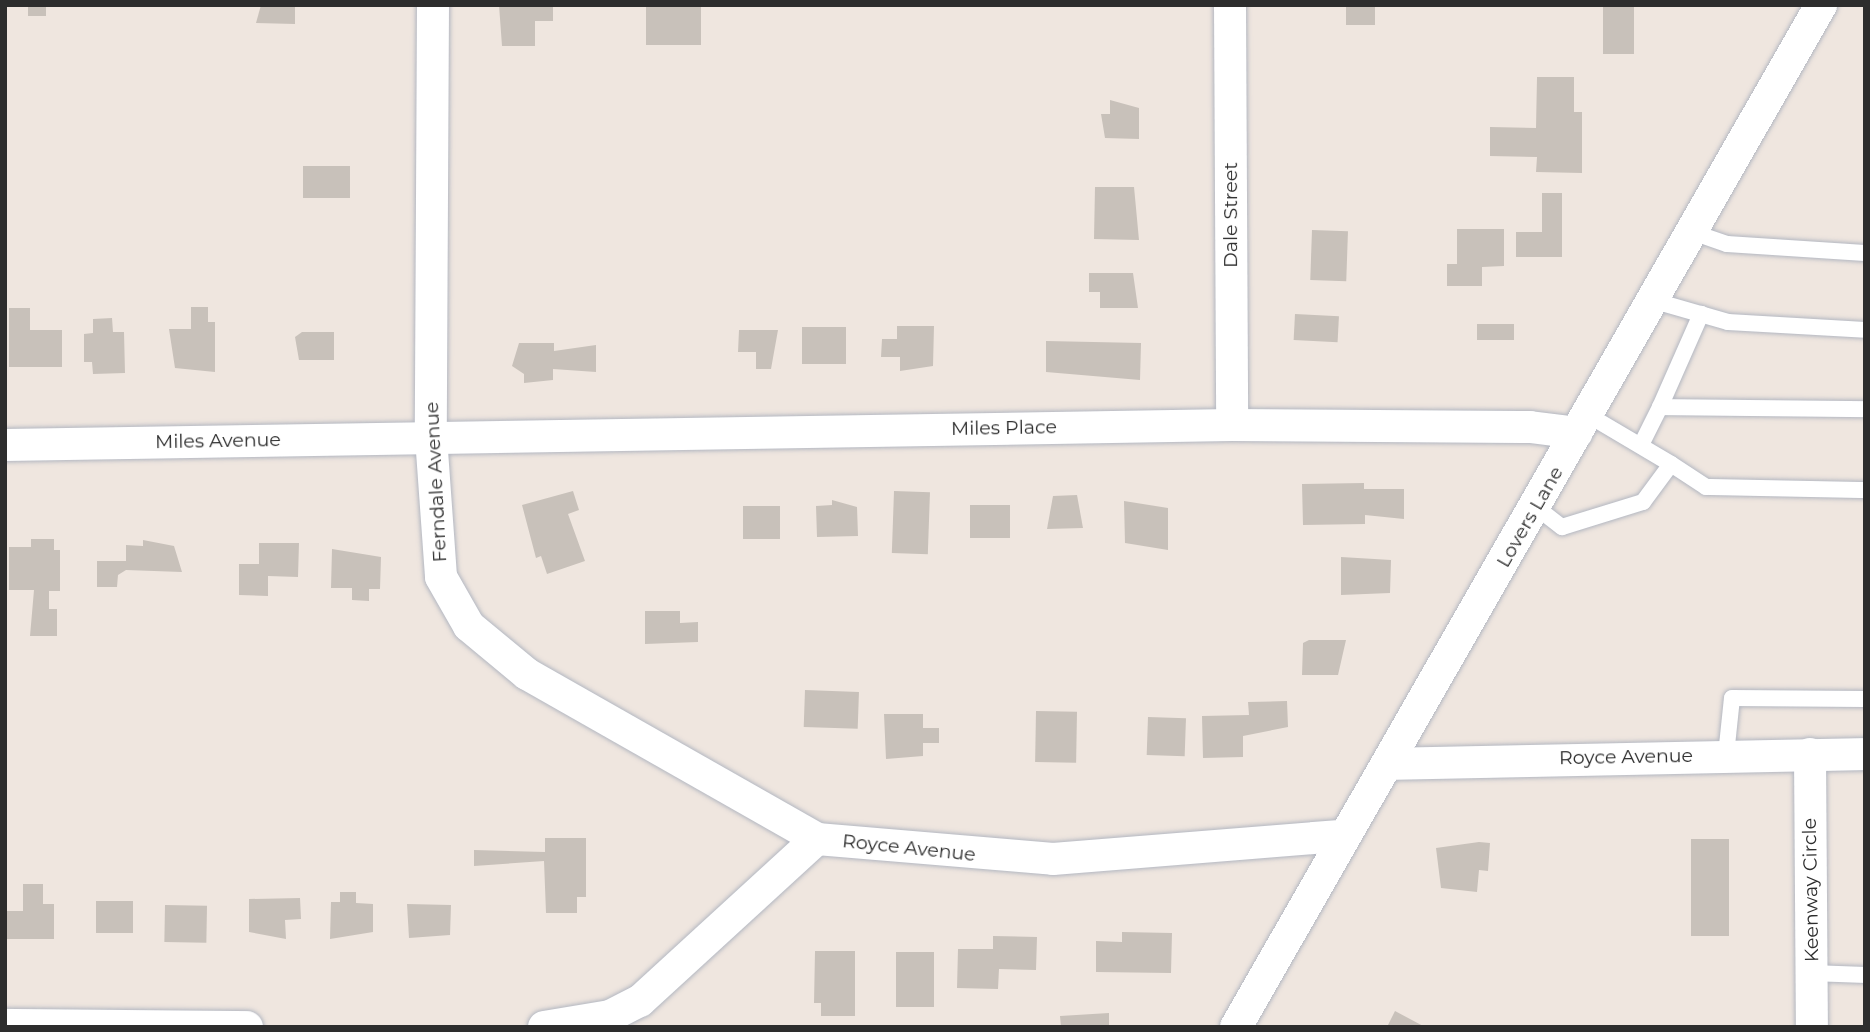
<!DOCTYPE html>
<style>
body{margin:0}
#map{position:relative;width:1870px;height:1032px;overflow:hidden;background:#efe6df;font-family:Montserrat,sans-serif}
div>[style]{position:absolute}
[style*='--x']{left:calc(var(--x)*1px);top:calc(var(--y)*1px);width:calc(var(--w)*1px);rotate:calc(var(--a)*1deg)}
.building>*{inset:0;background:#c8c1ba;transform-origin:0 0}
.roads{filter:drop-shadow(0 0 2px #b3b7c1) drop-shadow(0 0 2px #b3b7c1)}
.service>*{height:16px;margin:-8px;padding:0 8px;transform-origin:8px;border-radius:8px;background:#fff}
.minor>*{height:32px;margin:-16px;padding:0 16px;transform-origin:16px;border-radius:16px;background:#fff}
span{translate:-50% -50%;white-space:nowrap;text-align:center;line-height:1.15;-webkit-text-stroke:6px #fff;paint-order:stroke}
.street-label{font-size:19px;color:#2d2d2d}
.frame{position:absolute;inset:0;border:7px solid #2d2d2d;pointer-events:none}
</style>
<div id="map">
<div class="building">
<i style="left:28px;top:5px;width:18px;height:11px"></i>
<i style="clip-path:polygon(261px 5px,295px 5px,295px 24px,256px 23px)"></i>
<i style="clip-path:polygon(499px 5px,553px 5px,553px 21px,535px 21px,535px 46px,502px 46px)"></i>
<i style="left:646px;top:5px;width:55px;height:40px"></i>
<i style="left:1346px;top:5px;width:29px;height:20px"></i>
<i style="left:1603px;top:5px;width:31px;height:49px"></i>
<i style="clip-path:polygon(1537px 77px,1574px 77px,1574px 112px,1582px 112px,1582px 173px,1536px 172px,1537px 157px,1490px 156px,1490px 127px,1536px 128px)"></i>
<i style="clip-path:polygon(1110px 100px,1139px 108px,1139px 139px,1105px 138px,1101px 114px,1110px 114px)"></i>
<i style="left:303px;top:166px;width:47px;height:32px"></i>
<i style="clip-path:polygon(1095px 187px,1134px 187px,1139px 240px,1094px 239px)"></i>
<i style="clip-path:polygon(1542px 193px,1562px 193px,1562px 257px,1516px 257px,1516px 232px,1542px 232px)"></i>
<i style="clip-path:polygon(1457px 229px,1504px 229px,1504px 266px,1482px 267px,1482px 286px,1447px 286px,1447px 264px,1457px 264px)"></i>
<i style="left:1312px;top:230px;width:36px;height:50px;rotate:2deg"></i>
<i style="clip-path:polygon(1089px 273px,1133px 273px,1138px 308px,1100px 308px,1100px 292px,1089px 292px)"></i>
<i style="clip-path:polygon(191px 307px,208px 307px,208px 322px,215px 322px,215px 372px,175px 368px,169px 329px,191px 329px)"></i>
<i style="clip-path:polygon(9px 308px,30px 308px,30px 330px,62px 330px,62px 367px,9px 367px)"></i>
<i style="left:1295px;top:314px;width:44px;height:26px;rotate:3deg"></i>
<i style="clip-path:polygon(112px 318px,113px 332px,124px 332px,125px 373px,93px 374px,92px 362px,84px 362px,84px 334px,93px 333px,93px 319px)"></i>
<i style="left:1477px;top:324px;width:37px;height:16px"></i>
<i style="clip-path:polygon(897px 326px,934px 326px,933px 366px,900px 371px,900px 357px,881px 357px,882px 339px,897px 339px)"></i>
<i style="left:846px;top:327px;width:37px;height:44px;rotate:90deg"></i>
<i style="clip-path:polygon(739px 330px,778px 330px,771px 369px,756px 369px,756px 352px,738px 352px)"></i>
<i style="clip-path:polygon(302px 332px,334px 332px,334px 360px,299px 360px,295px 337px)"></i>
<i style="clip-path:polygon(1046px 341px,1141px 343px,1140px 380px,1046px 372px)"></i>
<i style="clip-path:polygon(519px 343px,554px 343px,554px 351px,596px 345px,596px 372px,553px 369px,553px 380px,524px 383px,524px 374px,512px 366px)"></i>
<i style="clip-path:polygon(1364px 483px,1364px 489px,1404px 489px,1404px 519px,1365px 515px,1365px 524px,1303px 525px,1302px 484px)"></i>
<i style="clip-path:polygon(573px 491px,579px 510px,568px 514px,585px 561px,547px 574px,541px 556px,536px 558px,522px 505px)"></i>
<i style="left:894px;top:491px;width:36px;height:62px;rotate:2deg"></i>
<i style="clip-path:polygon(1077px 495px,1083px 528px,1047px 529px,1053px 496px)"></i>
<i style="clip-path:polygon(832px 500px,857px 507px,858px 536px,817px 537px,816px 506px,832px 505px)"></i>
<i style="clip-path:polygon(1124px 501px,1168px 508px,1168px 550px,1125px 543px)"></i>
<i style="left:970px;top:505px;width:40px;height:33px"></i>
<i style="left:743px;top:506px;width:37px;height:33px"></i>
<i style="clip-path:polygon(31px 539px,54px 539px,54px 550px,60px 550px,60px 591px,49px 591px,49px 609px,57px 609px,57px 636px,30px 636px,34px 590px,9px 590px,9px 547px,31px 547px)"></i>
<i style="clip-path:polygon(143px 540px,174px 546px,182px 572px,126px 570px,118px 575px,117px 587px,97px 587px,97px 561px,126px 561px,126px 545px,143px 546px)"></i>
<i style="clip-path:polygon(259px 543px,299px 543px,298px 577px,268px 576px,268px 596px,239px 595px,239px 564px,259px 564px)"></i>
<i style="clip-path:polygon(332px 549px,381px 557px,380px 589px,369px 589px,369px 601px,352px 600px,352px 588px,331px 588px)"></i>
<i style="clip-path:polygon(1341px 557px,1391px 560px,1390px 593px,1341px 595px)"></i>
<i style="clip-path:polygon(645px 611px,680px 611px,680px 623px,698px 622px,698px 642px,645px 644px)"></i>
<i style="clip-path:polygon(1309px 640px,1346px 640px,1338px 675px,1302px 675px,1303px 643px)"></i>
<i style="left:805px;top:690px;width:54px;height:37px;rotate:2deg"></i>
<i style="clip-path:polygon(1287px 701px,1288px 727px,1243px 736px,1243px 757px,1203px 758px,1202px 716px,1249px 715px,1248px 702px)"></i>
<i style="left:1036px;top:711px;width:41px;height:51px;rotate:1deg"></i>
<i style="clip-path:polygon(884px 714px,923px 714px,923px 728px,939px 728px,939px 743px,923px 743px,923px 756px,886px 759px)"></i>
<i style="left:1148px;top:717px;width:38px;height:38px;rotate:2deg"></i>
<i style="clip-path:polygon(545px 838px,586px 838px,586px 897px,577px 897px,577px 913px,546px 913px,544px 861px,474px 866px,474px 850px,545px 852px)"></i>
<i style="left:1691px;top:839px;width:38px;height:97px"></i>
<i style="clip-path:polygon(1479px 842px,1490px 843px,1488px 871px,1479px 870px,1477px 892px,1441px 888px,1436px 848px)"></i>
<i style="clip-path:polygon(23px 884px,43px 884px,43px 904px,54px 904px,54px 939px,6px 939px,7px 911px,23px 911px)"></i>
<i style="clip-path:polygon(340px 892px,356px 892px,356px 903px,373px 904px,373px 932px,330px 939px,331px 902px,340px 902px)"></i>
<i style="clip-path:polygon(300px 898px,301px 919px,285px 920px,286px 939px,249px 932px,249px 899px)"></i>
<i style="left:96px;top:901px;width:37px;height:32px"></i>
<i style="clip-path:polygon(407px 904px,451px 905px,450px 935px,409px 938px)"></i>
<i style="left:165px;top:905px;width:42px;height:37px;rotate:1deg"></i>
<i style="clip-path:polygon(1122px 932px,1172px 933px,1171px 973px,1096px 972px,1096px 941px,1122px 942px)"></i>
<i style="clip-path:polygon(993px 936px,1037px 937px,1036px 970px,999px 969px,998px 989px,957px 988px,958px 949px,993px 949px)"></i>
<i style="clip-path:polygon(815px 951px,855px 951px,855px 1016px,821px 1016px,821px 1003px,814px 1003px)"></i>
<i style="left:896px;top:952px;width:38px;height:55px"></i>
<i style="clip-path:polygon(1395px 1011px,1425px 1027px,1387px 1027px)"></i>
<i style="clip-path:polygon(1109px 1013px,1109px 1027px,1061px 1027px,1060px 1016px)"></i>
</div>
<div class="roads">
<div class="service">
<i style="--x:1695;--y:233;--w:34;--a:19"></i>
<i style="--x:1727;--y:244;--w:138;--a:3.7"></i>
<i style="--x:1655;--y:301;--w:76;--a:16"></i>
<i style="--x:1728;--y:322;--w:137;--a:3.3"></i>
<i style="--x:1660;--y:407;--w:102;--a:-66.2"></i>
<i style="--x:1641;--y:445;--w:42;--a:-63.4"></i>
<i style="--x:1660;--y:407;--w:205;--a:0.6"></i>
<i style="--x:1671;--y:464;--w:42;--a:33.3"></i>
<i style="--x:1706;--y:487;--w:159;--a:1.1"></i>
<i style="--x:1536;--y:507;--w:33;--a:38"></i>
<i style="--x:1562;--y:527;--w:85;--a:-17.2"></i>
<i style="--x:1643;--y:502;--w:47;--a:-53.6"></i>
<i style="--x:1671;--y:464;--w:96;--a:-149.4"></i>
<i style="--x:1726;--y:755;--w:57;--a:-84"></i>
<i style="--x:1732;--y:698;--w:133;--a:0.4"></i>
<i style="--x:1812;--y:973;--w:53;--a:2.2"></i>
</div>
<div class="minor">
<i style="--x:433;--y:5;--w:432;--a:90.3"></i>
<i style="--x:431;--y:437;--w:140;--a:85.9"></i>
<i style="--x:441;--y:577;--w:56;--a:60.3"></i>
<i style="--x:469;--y:626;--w:75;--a:39.6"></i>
<i style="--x:527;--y:674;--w:334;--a:29.6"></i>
<i style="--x:1230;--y:5;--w:420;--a:89.7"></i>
<i style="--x:5;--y:445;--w:1227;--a:-0.93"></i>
<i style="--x:1232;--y:425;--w:298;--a:0.4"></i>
<i style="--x:1530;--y:427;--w:47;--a:7.3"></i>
<i style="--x:1810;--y:754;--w:273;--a:89.6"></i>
<i style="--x:1388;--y:764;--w:477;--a:-1.2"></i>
<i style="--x:5;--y:1025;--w:242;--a:0.5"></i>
<i style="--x:544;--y:1027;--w:67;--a:-9.5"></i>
<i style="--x:610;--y:1016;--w:34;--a:-27"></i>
<i style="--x:640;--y:1001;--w:240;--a:-42.5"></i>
<i style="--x:817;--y:839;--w:237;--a:4.8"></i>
<i style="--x:1053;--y:859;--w:288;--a:-4.6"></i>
<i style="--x:1236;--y:1027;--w:1178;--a:-60.21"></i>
</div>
</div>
<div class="street-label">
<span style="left:1231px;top:215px;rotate:-90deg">Dale Street</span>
<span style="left:1004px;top:428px;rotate:-1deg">Miles Place</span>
<span style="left:218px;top:441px;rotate:-1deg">Miles Avenue</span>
<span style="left:436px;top:482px;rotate:-93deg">Ferndale Avenue</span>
<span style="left:1530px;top:517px;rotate:-60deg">Lovers Lane</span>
<span style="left:1626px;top:757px;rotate:-1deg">Royce Avenue</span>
<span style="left:909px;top:848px;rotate:6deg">Royce Avenue</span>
<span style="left:1811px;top:890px;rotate:-91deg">Keenway Circle</span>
</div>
<div class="frame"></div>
</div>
